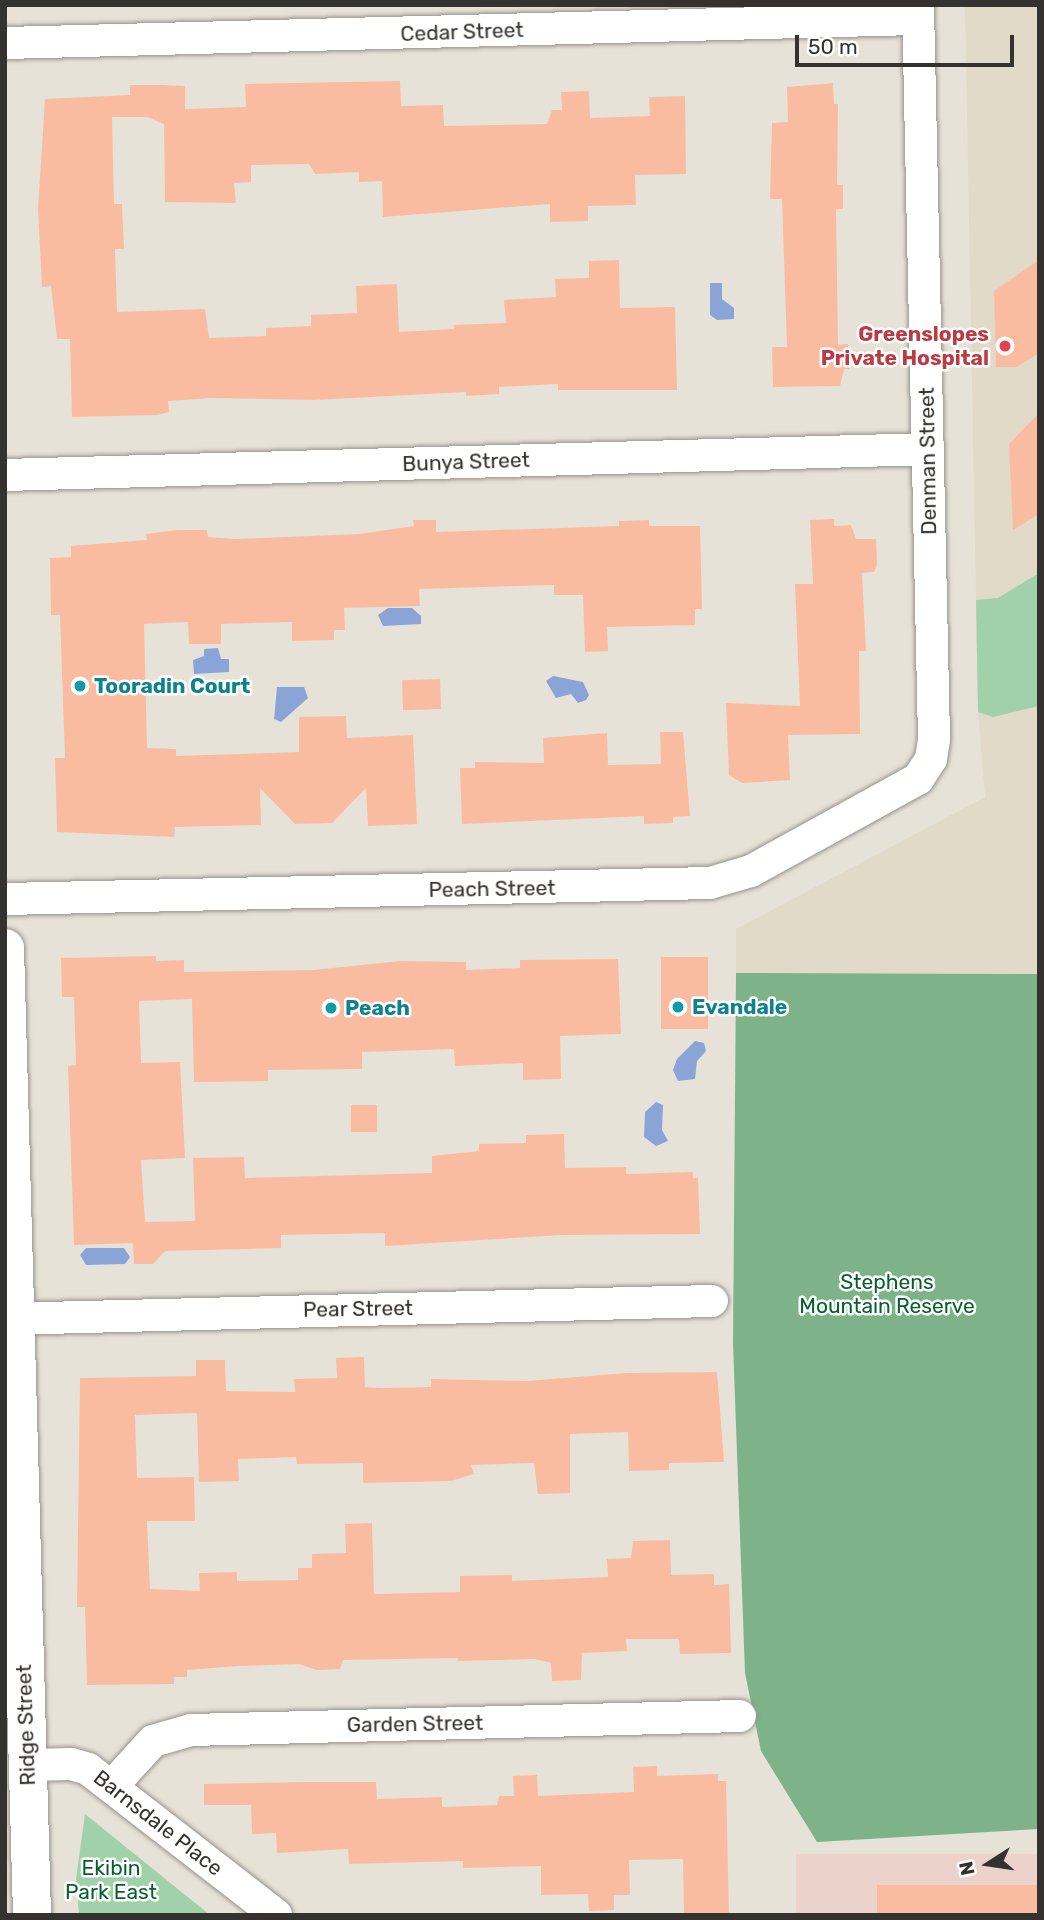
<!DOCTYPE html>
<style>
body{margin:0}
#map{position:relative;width:1044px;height:1920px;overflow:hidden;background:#e7e2d8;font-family:Rubik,sans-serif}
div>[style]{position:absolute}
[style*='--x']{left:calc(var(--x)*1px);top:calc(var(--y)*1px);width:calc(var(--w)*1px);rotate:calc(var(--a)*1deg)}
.built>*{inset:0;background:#e2dac8}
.industrial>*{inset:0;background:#ebd3cb;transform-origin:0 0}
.green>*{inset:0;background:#a0d1aa}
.forest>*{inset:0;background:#7eb38a}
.water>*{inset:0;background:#8aa4d7}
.building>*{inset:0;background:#fabca0;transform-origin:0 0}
.roads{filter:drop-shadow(0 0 2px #979289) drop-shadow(0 0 2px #979289)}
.minor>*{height:32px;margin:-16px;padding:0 16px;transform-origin:16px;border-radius:16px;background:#fff}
.tertiary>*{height:38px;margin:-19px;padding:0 19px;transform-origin:19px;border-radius:19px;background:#fff}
.dots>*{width:19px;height:19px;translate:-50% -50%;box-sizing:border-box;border:4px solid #fff;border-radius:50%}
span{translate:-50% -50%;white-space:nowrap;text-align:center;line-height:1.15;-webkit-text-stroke:5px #fff;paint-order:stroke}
.street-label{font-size:21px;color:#34322e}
.health-label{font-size:21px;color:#be3a42;font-weight:700}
.right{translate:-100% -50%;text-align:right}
.culture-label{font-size:21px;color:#0d838f;font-weight:700}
.left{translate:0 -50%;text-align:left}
.park-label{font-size:21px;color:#065f2d}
.frame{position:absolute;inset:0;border:7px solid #34322e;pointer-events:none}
.north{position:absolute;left:953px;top:1829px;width:70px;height:70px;-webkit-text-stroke:5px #fff;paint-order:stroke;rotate:258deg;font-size:19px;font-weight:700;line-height:28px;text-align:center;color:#34322e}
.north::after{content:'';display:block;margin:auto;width:24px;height:32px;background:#34322e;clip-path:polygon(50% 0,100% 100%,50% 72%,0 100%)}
.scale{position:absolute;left:795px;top:35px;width:219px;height:32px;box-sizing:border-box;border:4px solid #34322e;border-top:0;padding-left:9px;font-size:21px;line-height:24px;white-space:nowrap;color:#34322e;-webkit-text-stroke:5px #fff;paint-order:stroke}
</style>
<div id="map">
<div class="built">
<i style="clip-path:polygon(965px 5px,1039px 5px,1039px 974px,736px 973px,736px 929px,985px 797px,978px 712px)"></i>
</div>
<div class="industrial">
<i style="left:1039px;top:1854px;width:61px;height:243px;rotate:90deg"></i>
</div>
<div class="green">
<i style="clip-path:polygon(1039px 573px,1039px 706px,993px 717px,978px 712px,976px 600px,998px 598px)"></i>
<i style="clip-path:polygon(85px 1814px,210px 1915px,79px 1915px,76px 1879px)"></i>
</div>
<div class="forest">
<i style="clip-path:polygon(736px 973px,1039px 974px,1039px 1829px,817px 1842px,761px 1751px,745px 1673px,733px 1343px)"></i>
</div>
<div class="water">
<i style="clip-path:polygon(710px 283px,722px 283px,722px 299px,734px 308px,734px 319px,717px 320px,710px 315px)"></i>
<i style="clip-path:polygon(388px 608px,412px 608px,421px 616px,421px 624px,383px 626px,378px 615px)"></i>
<i style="clip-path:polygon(218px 648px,221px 659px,229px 659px,229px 672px,194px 674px,193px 660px,204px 656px,204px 649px)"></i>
<i style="clip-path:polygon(553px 676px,583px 682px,589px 695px,586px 700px,578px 703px,571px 694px,556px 698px,546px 681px)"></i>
<i style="clip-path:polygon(277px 687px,304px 687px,308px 698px,281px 722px,274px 719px)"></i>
<i style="clip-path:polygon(695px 1041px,704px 1043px,706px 1051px,697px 1061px,695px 1079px,678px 1081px,673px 1070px,677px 1059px)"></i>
<i style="clip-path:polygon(656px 1102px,663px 1105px,662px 1130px,668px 1141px,656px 1146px,644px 1137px,645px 1112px)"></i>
<i style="clip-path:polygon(86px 1248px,124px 1248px,130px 1257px,125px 1264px,86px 1265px,80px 1255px)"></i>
</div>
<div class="building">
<i style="clip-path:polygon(400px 81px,401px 106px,443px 105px,444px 126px,547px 124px,552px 110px,562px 110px,561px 92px,589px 91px,590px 118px,650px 116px,649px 97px,685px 96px,686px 174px,635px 175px,636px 205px,588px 206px,588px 221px,550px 222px,550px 204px,383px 217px,382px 181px,359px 182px,359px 172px,315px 174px,309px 164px,251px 165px,251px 182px,234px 183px,236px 203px,165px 202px,164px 124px,147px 117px,112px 117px,114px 204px,122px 204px,124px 249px,115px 249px,117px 312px,205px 309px,209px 338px,266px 336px,266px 328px,311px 326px,311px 315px,357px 313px,356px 286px,397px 284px,399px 332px,454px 329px,454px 325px,506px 323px,504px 300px,556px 297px,555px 279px,589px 278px,589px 261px,619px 260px,620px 308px,675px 307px,677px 390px,558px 390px,558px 384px,499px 387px,499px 394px,466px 396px,466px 392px,314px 400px,211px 398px,168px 401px,169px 412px,157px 415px,72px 417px,70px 339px,57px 339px,51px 286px,42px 287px,38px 209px,45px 99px,130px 95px,130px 85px,163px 85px,185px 86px,185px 109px,246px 107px,245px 84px)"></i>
<i style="clip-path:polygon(833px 83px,834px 104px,838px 104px,837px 185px,843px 185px,843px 209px,836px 209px,838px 345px,848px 344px,849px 369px,844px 369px,840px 386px,773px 387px,772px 347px,787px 347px,782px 199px,770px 199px,772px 123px,788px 122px,787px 87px)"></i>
<i style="clip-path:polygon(1039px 260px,1039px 353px,1017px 367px,996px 367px,994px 291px)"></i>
<i style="clip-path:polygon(1039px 413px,1039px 514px,1013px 530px,1009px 444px)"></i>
<i style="clip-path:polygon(834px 519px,834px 526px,851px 525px,856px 539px,876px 539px,877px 565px,874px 572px,862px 573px,866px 651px,859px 651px,860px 734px,788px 735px,790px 780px,742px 783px,729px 775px,726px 703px,800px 706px,795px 584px,813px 584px,810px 520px)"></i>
<i style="clip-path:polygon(413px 520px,436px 520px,436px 532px,619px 526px,619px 521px,649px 520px,649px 526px,700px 526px,702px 609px,695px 609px,695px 625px,607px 627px,608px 651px,585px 652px,583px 595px,554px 595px,554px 585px,419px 589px,420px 606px,344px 608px,345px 630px,334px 630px,334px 640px,292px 641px,292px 622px,221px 624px,221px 644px,189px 644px,188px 622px,144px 624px,147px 748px,176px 749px,176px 756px,299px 752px,299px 717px,346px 716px,347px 738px,413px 735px,417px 824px,368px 826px,366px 788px,332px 823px,295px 824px,260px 788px,261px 825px,175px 827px,174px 837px,57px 832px,55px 758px,65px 758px,60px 615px,51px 615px,50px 558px,71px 557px,71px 546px,147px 540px,146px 534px,178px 530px,207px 530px,208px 537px,235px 539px,359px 534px,414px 526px)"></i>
<i style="left:440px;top:679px;width:30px;height:38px;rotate:88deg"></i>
<i style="clip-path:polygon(660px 732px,683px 732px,690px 816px,673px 817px,673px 823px,644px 824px,644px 816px,462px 824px,460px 768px,475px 768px,475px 762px,544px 763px,543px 738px,607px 733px,608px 765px,661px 764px)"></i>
<i style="clip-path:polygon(156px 956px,156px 961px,184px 960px,184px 972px,313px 970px,401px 961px,466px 962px,466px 970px,520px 968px,520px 960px,618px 959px,621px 1034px,560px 1036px,561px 1079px,523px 1080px,523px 1063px,455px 1066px,454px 1049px,362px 1052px,362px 1069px,268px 1070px,268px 1081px,194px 1082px,192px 999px,139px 1001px,141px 1063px,180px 1062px,185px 1158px,141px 1160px,145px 1222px,195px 1221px,193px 1158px,244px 1157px,245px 1178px,432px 1173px,432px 1156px,479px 1151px,479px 1144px,526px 1143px,526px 1135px,564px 1134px,565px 1168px,626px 1167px,626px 1174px,693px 1172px,693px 1178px,698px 1178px,700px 1234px,562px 1235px,385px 1246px,385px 1233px,281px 1235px,281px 1248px,165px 1251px,153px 1264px,134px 1264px,133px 1243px,74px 1245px,68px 1066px,76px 1065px,74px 997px,62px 997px,61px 958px)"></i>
<i style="left:661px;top:957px;width:47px;height:72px"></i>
<i style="left:351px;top:1105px;width:26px;height:27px"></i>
<i style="clip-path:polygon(364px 1357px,365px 1387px,382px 1388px,431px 1387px,431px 1379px,527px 1381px,627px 1373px,717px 1372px,724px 1462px,669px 1463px,669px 1470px,629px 1471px,628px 1432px,570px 1434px,570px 1493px,538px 1494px,534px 1463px,471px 1465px,474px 1474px,451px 1481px,363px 1483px,363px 1463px,297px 1464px,296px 1457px,238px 1459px,239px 1481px,199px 1482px,197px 1413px,135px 1415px,137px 1478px,194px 1477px,195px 1521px,147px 1521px,150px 1589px,200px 1591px,199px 1573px,237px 1572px,237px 1581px,298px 1580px,298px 1568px,312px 1568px,312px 1554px,346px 1553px,345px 1524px,372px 1523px,374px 1594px,460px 1592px,460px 1576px,512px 1575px,512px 1581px,608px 1577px,607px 1559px,631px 1558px,633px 1541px,670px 1540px,671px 1575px,714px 1574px,714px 1585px,729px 1584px,731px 1653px,680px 1654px,679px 1639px,626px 1639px,627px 1651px,582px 1653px,581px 1680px,552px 1681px,551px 1663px,535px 1659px,458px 1661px,458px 1658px,343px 1660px,340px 1669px,317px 1670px,299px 1664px,238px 1666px,187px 1670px,187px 1677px,174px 1677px,174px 1684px,87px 1685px,85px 1607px,77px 1607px,80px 1378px,196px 1376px,196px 1360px,225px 1360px,226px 1391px,295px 1392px,294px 1379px,337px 1378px,336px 1358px)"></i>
<i style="clip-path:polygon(657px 1766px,657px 1776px,718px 1774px,718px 1781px,726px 1781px,729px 1915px,684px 1915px,683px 1859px,629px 1860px,630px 1895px,614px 1895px,614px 1910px,589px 1911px,588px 1894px,541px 1895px,541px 1866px,463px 1868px,463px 1861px,349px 1864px,348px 1849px,277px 1853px,276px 1833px,252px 1834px,251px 1805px,204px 1805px,204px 1784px,307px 1782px,376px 1782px,377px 1799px,442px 1797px,442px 1807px,497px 1805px,499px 1796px,514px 1796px,513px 1776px,537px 1775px,538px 1796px,634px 1792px,633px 1767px)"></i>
<i style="left:1039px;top:1885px;width:30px;height:162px;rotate:90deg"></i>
</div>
<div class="roads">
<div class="minor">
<i style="--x:5;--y:43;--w:913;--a:-1.51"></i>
<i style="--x:5;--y:475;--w:923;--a:-1.61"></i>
<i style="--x:5;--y:899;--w:705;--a:-1.3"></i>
<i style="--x:710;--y:883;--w:43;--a:-16.3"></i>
<i style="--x:751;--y:871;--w:191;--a:-28.9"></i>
<i style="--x:918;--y:779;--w:24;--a:-57"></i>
<i style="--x:931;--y:759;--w:20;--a:-81"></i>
<i style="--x:934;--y:739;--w:734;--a:-91.25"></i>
<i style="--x:5;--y:1319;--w:707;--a:-1.46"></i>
<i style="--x:27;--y:1765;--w:44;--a:-1.3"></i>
<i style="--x:71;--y:1764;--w:18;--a:16"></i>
<i style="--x:88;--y:1769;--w:238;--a:37.8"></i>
<i style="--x:112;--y:1786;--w:61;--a:-47.7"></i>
<i style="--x:153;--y:1741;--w:40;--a:-16"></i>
<i style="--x:191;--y:1730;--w:549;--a:-1.46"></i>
</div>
<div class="tertiary">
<i style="--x:5;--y:948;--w:967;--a:88.4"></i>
</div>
</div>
<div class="dots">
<i style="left:1005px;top:346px;background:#e0444e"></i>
<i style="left:80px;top:686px;background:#0f9aa8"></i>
<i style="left:678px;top:1007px;background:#0f9aa8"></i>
<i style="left:331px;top:1008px;background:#0f9aa8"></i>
</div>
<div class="street-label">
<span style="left:462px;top:32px;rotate:-2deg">Cedar Street</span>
<span style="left:928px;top:461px;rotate:-91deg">Denman Street</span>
<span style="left:466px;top:462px;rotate:-2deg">Bunya Street</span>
<span style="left:492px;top:889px;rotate:-1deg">Peach Street</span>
<span style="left:358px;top:1309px;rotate:-1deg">Pear Street</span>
<span style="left:415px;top:1724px;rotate:-1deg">Garden Street</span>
<span style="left:26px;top:1725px;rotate:-92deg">Ridge Street</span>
<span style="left:158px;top:1823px;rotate:38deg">Barnsdale Place</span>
</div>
<div class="health-label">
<span class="right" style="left:989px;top:346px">Greenslopes<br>Private Hospital</span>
</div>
<div class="culture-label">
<span class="left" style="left:94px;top:686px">Tooradin Court</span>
<span class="left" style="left:692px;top:1007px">Evandale</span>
<span class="left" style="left:345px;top:1008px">Peach</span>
</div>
<div class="park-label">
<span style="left:887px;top:1294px">Stephens<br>Mountain Reserve</span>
<span style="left:111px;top:1880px">Ekibin<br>Park East</span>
</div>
<div class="frame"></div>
<div class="north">N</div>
<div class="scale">50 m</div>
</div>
